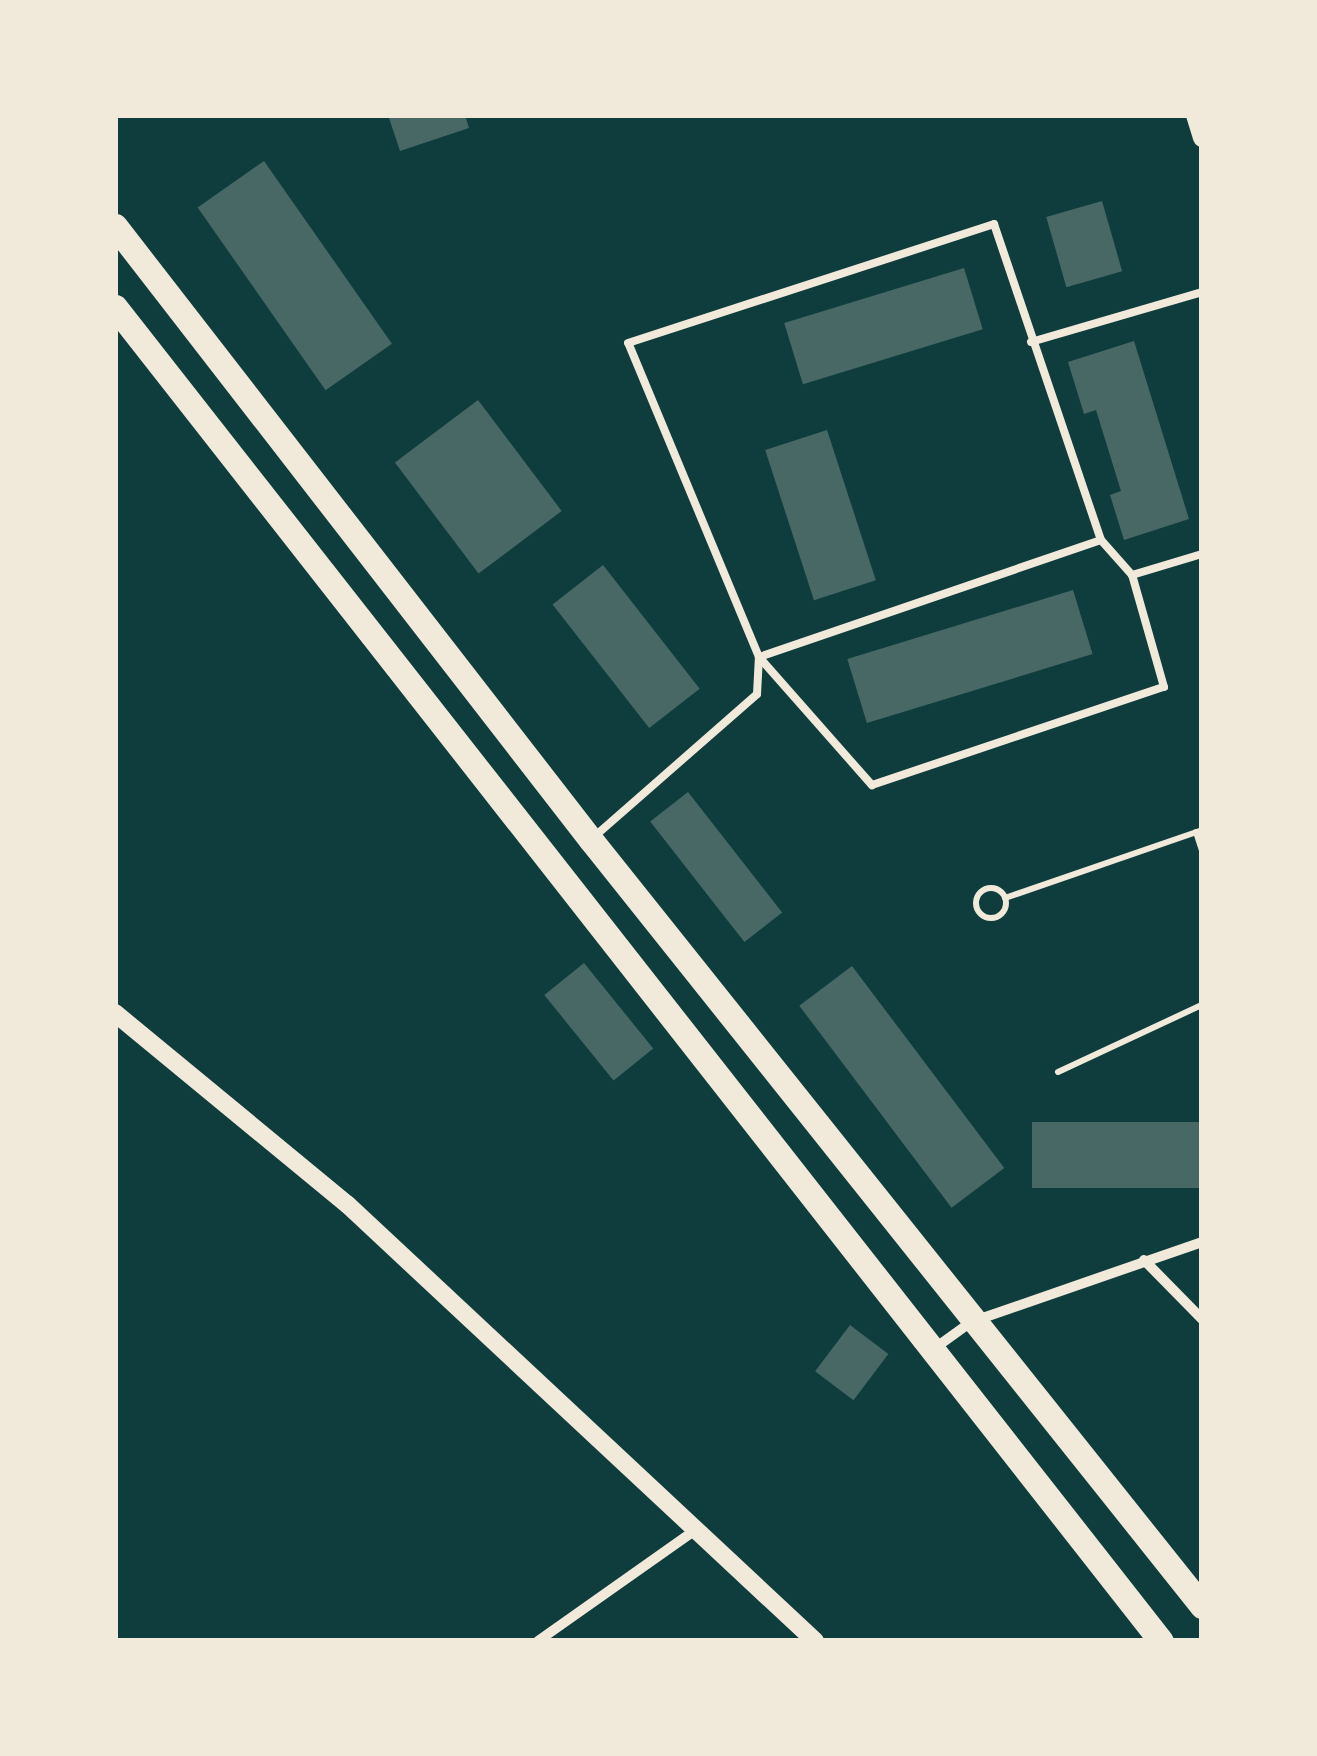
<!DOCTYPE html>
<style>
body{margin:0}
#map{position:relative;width:1317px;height:1756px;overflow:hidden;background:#0f3d3e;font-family:Roboto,sans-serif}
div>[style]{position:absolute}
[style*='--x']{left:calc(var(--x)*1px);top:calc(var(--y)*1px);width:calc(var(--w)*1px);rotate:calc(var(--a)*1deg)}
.building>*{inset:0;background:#486865;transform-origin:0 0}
.path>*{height:6px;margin:-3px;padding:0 3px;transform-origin:3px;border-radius:3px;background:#f1e9da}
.path>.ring{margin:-3px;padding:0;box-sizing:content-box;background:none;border:6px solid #f1e9da;border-radius:50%}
.service>*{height:8px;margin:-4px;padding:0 4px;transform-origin:4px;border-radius:4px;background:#f1e9da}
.minor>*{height:10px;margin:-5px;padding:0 5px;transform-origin:5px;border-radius:5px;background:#f1e9da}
.tertiary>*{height:18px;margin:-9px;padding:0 9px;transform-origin:9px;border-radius:9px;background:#f1e9da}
.primary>*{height:25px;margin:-12.5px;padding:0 12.5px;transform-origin:12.5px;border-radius:12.5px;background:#f1e9da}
span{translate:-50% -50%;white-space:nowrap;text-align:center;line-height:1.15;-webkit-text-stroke:9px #f1e9da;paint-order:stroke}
.frame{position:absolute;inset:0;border:118px solid #f1e9da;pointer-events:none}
</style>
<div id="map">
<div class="building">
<i style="clip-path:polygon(388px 115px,465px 115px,469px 128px,400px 151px)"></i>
<i style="left:264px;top:161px;width:223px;height:81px;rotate:55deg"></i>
<i style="left:1102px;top:201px;width:73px;height:58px;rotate:74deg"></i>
<i style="left:964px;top:268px;width:64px;height:188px;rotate:73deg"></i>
<i style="clip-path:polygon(1134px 341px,1189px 519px,1124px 540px,1110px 495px,1121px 491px,1096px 410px,1084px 414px,1068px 362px)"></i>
<i style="left:478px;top:400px;width:139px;height:104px;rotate:53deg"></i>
<i style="left:827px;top:430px;width:158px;height:65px;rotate:72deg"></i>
<i style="left:603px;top:565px;width:157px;height:64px;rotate:52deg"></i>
<i style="left:1073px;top:590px;width:67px;height:236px;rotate:73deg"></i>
<i style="left:688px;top:792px;width:153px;height:48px;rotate:52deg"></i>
<i style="left:584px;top:963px;width:110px;height:51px;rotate:51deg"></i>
<i style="left:852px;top:966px;width:253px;height:66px;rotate:53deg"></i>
<i style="left:1202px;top:1122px;width:66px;height:170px;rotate:90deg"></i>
<i style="left:850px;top:1325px;width:48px;height:58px;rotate:37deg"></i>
</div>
<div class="path">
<i style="--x:1196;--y:832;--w:20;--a:72"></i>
<i class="ring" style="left:976px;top:888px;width:24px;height:24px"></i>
<i style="--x:1005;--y:898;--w:208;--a:-19"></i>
<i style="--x:1058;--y:1072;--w:159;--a:-25"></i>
</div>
<div class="service">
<i style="--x:1031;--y:342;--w:178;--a:-16.3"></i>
<i style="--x:1101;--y:540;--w:361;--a:161.1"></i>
<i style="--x:759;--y:657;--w:171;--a:48.6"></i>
<i style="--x:872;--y:785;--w:308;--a:-18.6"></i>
<i style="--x:1164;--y:687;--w:116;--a:-105.9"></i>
<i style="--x:595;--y:836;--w:215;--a:-41.2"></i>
<i style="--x:757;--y:694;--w:37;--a:-87"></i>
<i style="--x:759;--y:657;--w:340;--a:-112.6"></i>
<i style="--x:628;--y:343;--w:385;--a:-18"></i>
<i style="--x:994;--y:224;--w:334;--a:71.3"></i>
<i style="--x:1101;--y:540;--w:47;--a:48.5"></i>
<i style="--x:1132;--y:575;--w:73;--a:-16.7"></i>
</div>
<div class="minor">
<i style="--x:1144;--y:1260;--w:83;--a:45.5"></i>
<i style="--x:935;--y:1348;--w:44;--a:-35.8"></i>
<i style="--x:971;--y:1322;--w:244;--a:-19.1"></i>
<i style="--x:538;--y:1641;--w:191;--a:-35.2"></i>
</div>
<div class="tertiary">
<i style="--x:1195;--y:115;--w:24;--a:73"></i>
<i style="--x:115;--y:1013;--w:302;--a:39.5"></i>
<i style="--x:348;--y:1205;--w:639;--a:43.03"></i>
</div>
<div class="primary">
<i style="--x:115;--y:226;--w:777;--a:52.22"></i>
<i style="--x:591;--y:840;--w:980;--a:51.42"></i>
<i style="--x:115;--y:307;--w:1695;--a:51.9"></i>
</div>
<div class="frame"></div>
</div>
